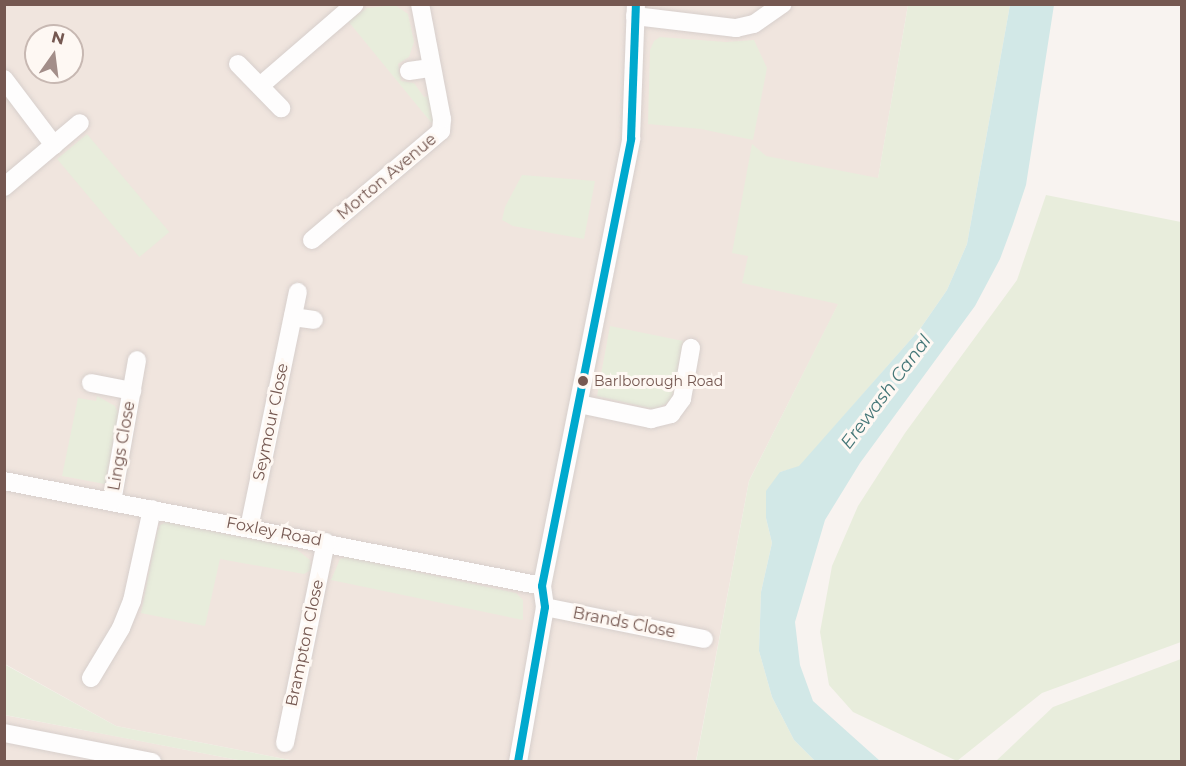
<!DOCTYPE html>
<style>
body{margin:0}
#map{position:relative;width:1186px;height:766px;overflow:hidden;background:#f8f3f0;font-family:Montserrat,sans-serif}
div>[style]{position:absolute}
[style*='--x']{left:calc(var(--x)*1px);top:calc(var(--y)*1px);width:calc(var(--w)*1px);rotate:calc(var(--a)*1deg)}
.residential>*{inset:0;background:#f0e5de}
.green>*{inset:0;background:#e8eddc;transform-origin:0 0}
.water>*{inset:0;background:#d2e8e7}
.roads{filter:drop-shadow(0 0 2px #d7cfcc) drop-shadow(0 0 2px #d7cfcc)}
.street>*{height:18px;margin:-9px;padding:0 9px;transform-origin:9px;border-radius:9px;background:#fefdfd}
.bus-1>*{height:8px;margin:-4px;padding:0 4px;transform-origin:4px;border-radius:4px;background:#00a9ce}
.dots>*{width:16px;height:16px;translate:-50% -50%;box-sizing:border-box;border:3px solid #fef8f3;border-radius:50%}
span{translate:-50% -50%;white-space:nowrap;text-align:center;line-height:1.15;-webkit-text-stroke:6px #fef8f3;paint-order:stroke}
.bus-label{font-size:14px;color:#755851}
.left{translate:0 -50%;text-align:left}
.street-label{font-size:16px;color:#755851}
.water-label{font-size:18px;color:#457778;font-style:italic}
.frame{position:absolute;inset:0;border:6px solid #755851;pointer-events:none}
.north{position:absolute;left:24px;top:24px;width:60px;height:60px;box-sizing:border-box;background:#fef8f3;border:2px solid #c7b8b2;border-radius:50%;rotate:14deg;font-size:16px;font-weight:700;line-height:24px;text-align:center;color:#755851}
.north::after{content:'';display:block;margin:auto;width:21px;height:27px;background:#a38e89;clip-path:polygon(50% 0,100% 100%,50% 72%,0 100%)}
</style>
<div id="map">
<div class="residential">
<i style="clip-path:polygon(evenodd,5px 5px,908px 5px,878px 179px,844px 293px,749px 481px,696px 761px,295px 761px,116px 726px,5px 664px,5px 5px,36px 36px,72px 36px,72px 72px,36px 72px,36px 36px)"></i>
<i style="clip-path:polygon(4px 715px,115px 736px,243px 761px,5px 761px)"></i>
</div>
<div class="green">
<i style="clip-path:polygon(395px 5px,408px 14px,414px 42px,409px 57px,398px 64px,401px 81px,414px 83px,424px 97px,430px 96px,434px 126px,348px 21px,367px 8px)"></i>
<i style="clip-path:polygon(908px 5px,1010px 5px,967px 244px,947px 290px,920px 329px,799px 467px,780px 472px,766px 518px,772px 543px,761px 592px,759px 651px,772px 697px,794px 740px,815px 761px,696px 762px,749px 481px,838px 304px,742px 283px,748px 256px,732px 253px,752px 144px,766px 156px,878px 178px)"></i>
<i style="clip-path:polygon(660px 37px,726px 42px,754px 40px,767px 68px,753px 140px,701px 129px,648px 124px,650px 50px,654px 41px)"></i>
<i style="left:87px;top:134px;width:128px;height:39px;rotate:50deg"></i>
<i style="clip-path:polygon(522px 175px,595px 181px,584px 239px,513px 226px,502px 220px,505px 207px)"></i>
<i style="clip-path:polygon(1046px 195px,1181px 222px,1181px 642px,1042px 693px,957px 761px,853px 712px,829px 685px,820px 632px,832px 566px,858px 506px,905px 433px,1017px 280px)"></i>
<i style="clip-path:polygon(610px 326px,683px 341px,672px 397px,666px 404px,654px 409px,597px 396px)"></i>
<i style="clip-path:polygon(97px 396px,115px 406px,119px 414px,105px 484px,62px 476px,78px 398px,96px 401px)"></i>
<i style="clip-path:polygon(166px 522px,295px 548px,310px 560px,311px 570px,304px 574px,220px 559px,205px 626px,141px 613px,157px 532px,160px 525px)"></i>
<i style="clip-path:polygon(346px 557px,516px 593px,523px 600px,523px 620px,331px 580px,340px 559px)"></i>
<i style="clip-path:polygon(1181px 659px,1181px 761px,996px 761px,1053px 707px)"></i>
<i style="clip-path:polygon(4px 664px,116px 726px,295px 761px,243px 761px,5px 715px)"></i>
</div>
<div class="water">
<i style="clip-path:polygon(1010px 5px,1054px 5px,1026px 185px,1013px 224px,1000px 259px,975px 306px,860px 463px,825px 520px,795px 622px,800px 665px,813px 701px,880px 761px,815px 761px,794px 740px,772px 697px,759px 651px,761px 592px,772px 543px,766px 518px,766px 491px,780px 472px,799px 466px,920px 329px,947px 290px,967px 244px)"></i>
</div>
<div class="roads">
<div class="street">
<i style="--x:635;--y:16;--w:102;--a:6.8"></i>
<i style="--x:736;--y:28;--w:18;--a:-13"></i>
<i style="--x:754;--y:24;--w:35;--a:-35"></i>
<i style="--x:238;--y:64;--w:62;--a:45.7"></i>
<i style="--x:409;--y:71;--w:22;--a:-8"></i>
<i style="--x:4;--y:79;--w:83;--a:52.9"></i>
<i style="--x:260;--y:86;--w:125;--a:-40.8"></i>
<i style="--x:4;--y:187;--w:99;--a:-40.1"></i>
<i style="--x:312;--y:240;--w:169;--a:-40.2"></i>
<i style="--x:441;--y:131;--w:12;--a:-85"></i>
<i style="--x:442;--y:119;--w:117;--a:-100.8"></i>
<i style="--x:293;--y:317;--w:21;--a:8"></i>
<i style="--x:91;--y:383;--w:42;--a:11"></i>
<i style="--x:579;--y:404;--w:74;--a:11.8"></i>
<i style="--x:651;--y:419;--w:21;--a:-14"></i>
<i style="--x:671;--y:414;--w:19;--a:-54"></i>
<i style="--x:682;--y:399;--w:52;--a:-80"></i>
<i style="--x:4;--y:481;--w:548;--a:11.04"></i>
<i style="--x:112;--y:502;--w:144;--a:-80"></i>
<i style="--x:249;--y:528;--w:241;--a:-78.3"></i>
<i style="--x:545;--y:607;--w:162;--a:11.4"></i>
<i style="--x:91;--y:678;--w:58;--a:-59"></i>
<i style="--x:121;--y:628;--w:29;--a:-68"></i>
<i style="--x:132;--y:601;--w:94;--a:-77.7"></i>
<i style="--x:4;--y:733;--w:151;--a:11.1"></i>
<i style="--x:285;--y:743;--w:205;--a:-78.5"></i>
<i style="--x:518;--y:762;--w:157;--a:-80.1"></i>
<i style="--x:545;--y:607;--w:21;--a:-98"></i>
<i style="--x:542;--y:586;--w:456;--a:-78.7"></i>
<i style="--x:631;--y:139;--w:135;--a:-87.9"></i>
</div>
</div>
<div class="bus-1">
<i style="--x:518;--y:762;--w:157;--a:-80.1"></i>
<i style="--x:545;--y:607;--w:21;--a:-98"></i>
<i style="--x:542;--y:586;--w:456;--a:-78.7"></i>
<i style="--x:631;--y:139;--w:135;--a:-87.9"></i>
</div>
<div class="dots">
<i style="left:583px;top:381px;background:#755851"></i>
</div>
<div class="bus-label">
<span class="left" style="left:594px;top:381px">Barlborough Road</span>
</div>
<div class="street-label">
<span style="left:387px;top:177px;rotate:-40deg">Morton Avenue</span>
<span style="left:271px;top:422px;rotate:-78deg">Seymour Close</span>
<span style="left:122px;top:446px;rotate:-80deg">Lings Close</span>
<span style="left:274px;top:532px;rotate:11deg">Foxley Road</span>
<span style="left:624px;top:623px;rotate:11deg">Brands Close</span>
<span style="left:305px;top:643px;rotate:-78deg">Brampton Close</span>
</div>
<div class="water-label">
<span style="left:886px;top:392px;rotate:-53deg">Erewash Canal</span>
</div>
<div class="frame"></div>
<div class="north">N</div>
</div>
